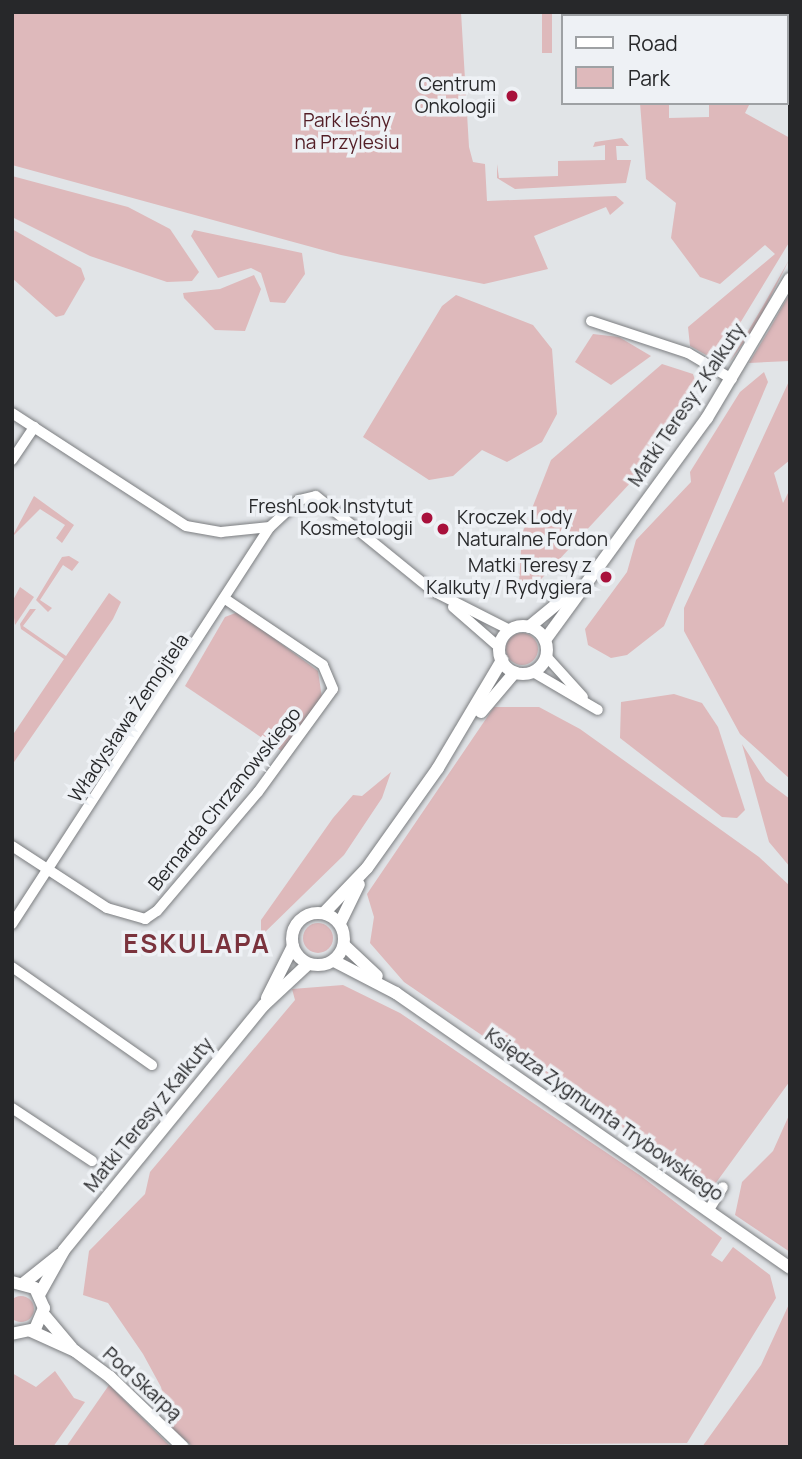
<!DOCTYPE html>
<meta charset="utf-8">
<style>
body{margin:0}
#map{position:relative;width:802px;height:1459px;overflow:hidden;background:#e1e4e7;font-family:Manrope,sans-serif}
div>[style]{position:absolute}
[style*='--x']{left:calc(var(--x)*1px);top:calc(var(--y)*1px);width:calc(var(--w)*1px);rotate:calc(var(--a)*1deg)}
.green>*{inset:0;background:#deb9bb;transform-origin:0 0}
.round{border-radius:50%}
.roads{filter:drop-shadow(0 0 2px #7c7e81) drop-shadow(0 0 2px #7c7e81)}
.minor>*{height:10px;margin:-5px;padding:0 5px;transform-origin:5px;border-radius:5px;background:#fff}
.tertiary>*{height:12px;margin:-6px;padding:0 6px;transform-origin:6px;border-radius:6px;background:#fff}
.tertiary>.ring{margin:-6px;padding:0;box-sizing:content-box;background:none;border:12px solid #fff;border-radius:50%}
.dots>*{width:19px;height:19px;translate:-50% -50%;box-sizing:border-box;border:4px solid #eef1f5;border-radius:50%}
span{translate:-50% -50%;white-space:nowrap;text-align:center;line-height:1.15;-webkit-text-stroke:7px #eef1f5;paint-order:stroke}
.poi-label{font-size:19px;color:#27282a}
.right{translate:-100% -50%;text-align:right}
.left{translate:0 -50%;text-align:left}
.park-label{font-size:19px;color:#531e26}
.street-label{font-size:19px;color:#27282a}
.district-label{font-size:26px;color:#7b333d;font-weight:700;letter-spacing:2px}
.frame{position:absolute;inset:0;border:14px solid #27282a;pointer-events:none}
.legend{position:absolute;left:561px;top:14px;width:228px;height:91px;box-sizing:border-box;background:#eef1f5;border:2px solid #9ea1a4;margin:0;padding:9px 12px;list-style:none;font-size:21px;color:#27282a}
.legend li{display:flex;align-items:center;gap:14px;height:35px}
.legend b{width:35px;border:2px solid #9ea1a4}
</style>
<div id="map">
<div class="green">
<i style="clip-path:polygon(12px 12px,461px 12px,469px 147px,473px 162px,485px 164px,487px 201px,616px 196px,624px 203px,610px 215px,606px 207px,534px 236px,548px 269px,484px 284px,341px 255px,12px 165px)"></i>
<i style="left:542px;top:12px;width:10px;height:41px"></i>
<i style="clip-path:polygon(640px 103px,669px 103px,669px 118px,709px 117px,709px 103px,750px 103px,745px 113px,790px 138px,790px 241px,717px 361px,690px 346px,688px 327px,775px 254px,765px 245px,720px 284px,700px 277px,671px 238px,676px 203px,646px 179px)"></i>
<i style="clip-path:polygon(622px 138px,629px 146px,616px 146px,617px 160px,631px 160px,626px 183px,515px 189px,497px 178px,497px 164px,499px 178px,558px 176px,558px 161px,605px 160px,605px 145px,593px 147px,595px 142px)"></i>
<i style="clip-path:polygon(12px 176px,128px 207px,170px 229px,199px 272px,192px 281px,167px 282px,90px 256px,12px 217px)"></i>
<i style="clip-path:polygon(12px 229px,81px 268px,85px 279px,64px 315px,56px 317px,12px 278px)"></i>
<i style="clip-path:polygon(194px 230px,302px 253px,305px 274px,285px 303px,270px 302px,261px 273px,251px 268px,218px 278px,191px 236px)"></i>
<i style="clip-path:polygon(790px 258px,757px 324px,729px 363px,763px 306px)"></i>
<i style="clip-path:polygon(254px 275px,261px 289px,245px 331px,215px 330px,184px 298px,183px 293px,220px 289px)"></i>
<i style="clip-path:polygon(790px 293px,790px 361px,749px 363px,769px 330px)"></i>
<i style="clip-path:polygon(456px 295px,533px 325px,552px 349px,557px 414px,542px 442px,507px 462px,482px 450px,453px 476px,429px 480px,363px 437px,442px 306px)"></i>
<i style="clip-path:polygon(593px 334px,619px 337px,651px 356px,611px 385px,575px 362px)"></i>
<i style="clip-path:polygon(662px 364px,693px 374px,696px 383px,633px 480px,530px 591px,519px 583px,522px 534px,551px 460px)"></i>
<i style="clip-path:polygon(764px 372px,768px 382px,664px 626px,627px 655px,611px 658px,588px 645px,585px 629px,627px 572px,636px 540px,691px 482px,690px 472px,740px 392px)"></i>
<i style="clip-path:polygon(790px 379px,790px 460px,774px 473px,783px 503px,790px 489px,790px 779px,740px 734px,684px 631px,684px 608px)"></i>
<i style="clip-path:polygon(34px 496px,74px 525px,62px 543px,56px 538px,65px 525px,40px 509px,12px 537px)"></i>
<i style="clip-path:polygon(69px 556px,79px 562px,72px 571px,63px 565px,40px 600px,52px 608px,48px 612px,36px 600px,62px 557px)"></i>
<i style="clip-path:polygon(20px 587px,34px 597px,15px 625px,12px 602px)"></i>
<i style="clip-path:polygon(109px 593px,121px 602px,113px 619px,12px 765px,12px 736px,64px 659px,21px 629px,20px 624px,30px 609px,36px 609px,23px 626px,66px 656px)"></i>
<i style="clip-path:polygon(238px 612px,318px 671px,322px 698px,283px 752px,185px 686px,225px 617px)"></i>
<i class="round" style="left:506px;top:633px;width:32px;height:32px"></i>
<i style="clip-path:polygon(674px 694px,702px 703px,718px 727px,745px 810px,737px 818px,722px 817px,620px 738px,621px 702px)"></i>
<i style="clip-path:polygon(494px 707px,539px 707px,580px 729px,759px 857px,790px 886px,790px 1081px,710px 1191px,404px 982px,370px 943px,374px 917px,367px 894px)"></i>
<i style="clip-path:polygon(742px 744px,766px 781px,790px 799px,790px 867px,769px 842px)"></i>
<i style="clip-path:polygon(391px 772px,382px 798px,344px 855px,261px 936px,261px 920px,333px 818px,353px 795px,362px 796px)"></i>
<i class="round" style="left:303px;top:923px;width:30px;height:30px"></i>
<i style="clip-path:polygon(343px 985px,400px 1013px,641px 1176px,722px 1238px,711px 1255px,722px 1262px,733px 1247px,770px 1275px,776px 1298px,687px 1443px,193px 1447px,171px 1427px,161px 1387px,143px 1354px,108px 1303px,83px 1295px,89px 1251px,145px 1194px,150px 1172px,295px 1000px,292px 989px)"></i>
<i style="clip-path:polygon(790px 1113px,790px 1252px,735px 1215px,742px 1182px,773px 1151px)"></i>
<i class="round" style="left:8px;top:1296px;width:26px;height:26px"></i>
<i style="clip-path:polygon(790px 1302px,790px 1447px,702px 1447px,761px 1365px)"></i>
<i style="clip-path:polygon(55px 1371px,74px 1398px,85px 1402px,53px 1447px,12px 1447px,12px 1373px,36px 1387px)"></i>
<i style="clip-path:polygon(109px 1385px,171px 1447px,66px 1447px)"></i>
</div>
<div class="roads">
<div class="minor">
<i style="--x:591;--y:321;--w:102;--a:18.3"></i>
<i style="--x:688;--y:353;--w:51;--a:30.6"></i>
<i style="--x:12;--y:413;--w:207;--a:33"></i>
<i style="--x:186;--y:526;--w:36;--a:10"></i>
<i style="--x:221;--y:532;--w:49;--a:-5.8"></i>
<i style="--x:12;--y:460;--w:40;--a:-56"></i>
<i style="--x:453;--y:607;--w:62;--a:41.1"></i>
<i style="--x:546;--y:656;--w:55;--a:47.9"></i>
<i style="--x:533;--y:672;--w:75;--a:30.3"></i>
<i style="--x:12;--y:846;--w:113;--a:33.1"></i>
<i style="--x:107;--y:908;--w:40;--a:16"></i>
<i style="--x:145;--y:919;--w:14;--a:-34"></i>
<i style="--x:157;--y:911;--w:156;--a:-49.7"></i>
<i style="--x:258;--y:792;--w:127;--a:-53.9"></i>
<i style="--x:333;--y:689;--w:26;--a:-113"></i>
<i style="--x:323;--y:665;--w:115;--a:-146"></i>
<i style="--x:12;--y:924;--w:473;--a:-57"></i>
<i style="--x:270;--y:527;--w:40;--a:-43"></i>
<i style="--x:299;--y:500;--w:17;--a:-13"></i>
<i style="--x:316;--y:496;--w:151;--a:39.1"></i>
<i style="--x:433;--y:591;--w:86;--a:26.9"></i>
<i style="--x:12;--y:967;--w:171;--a:35"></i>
<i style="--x:12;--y:1108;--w:96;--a:33.5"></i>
<i style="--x:708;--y:1211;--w:28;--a:-58"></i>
</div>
<div class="tertiary">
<i class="ring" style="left:499px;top:626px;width:36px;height:36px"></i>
<i style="--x:529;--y:627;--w:52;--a:-39.5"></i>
<i style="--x:545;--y:640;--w:275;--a:-53.9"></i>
<i style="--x:707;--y:418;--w:162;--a:-59.2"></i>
<i style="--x:481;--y:712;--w:52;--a:-49.6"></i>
<i class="ring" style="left:292px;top:913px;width:40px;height:40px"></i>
<i style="--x:324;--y:913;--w:62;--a:-46.3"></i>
<i style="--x:367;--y:868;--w:123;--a:-54.6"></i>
<i style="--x:438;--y:768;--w:126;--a:-59.3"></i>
<i style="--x:340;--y:923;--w:43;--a:-64"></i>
<i style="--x:344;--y:945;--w:45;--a:43.2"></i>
<i style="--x:334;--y:961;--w:70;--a:27.3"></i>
<i style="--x:396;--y:993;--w:480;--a:34.9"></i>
<i style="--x:267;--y:998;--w:58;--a:-63.4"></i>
<i style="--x:12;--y:1282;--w:24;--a:15"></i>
<i style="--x:35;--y:1288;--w:22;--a:66"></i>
<i style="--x:44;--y:1308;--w:23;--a:113"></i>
<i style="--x:35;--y:1329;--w:24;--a:168"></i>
<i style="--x:24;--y:1283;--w:45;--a:-38.7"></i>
<i style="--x:40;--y:1293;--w:49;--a:-60.8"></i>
<i style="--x:64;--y:1250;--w:316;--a:-50.8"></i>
<i style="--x:264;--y:1005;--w:60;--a:-43"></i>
<i style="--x:44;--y:1315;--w:43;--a:49.7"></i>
<i style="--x:31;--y:1331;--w:48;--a:24.4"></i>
<i style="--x:75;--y:1351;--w:44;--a:36.6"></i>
<i style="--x:110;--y:1377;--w:101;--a:43.8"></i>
</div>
</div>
<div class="dots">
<i style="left:512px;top:96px;background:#a8103b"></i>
<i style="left:427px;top:518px;background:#a8103b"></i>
<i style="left:443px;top:529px;background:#a8103b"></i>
<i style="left:606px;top:577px;background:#a8103b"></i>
</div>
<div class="poi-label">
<span class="right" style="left:496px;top:96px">Centrum<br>Onkologii</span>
<span class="right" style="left:413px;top:518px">FreshLook Instytut<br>Kosmetologii</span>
<span class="left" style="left:457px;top:529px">Kroczek Lody<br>Naturalne Fordon</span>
<span class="right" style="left:592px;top:577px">Matki Teresy z<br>Kalkuty / Rydygiera</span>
</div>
<div class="park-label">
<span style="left:347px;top:132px">Park leśny<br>na Przylesiu</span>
</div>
<div class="street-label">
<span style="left:687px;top:405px;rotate:-56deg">Matki Teresy z Kalkuty</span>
<span style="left:129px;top:718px;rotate:-56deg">Władysława Żemojtela</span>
<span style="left:225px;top:799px;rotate:-51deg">Bernarda Chrzanowskiego</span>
<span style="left:149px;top:1115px;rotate:-51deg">Matki Teresy z Kalkuty</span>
<span style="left:604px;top:1115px;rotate:35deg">Księdza Zygmunta Trybowskiego</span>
<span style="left:142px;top:1384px;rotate:42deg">Pod Skarpą</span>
</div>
<div class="district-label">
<span style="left:197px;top:944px">ESKULAPA</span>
</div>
<div class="frame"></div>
<ul class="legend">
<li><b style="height:9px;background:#fff"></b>Road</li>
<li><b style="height:19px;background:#deb9bb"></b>Park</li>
</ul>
</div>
